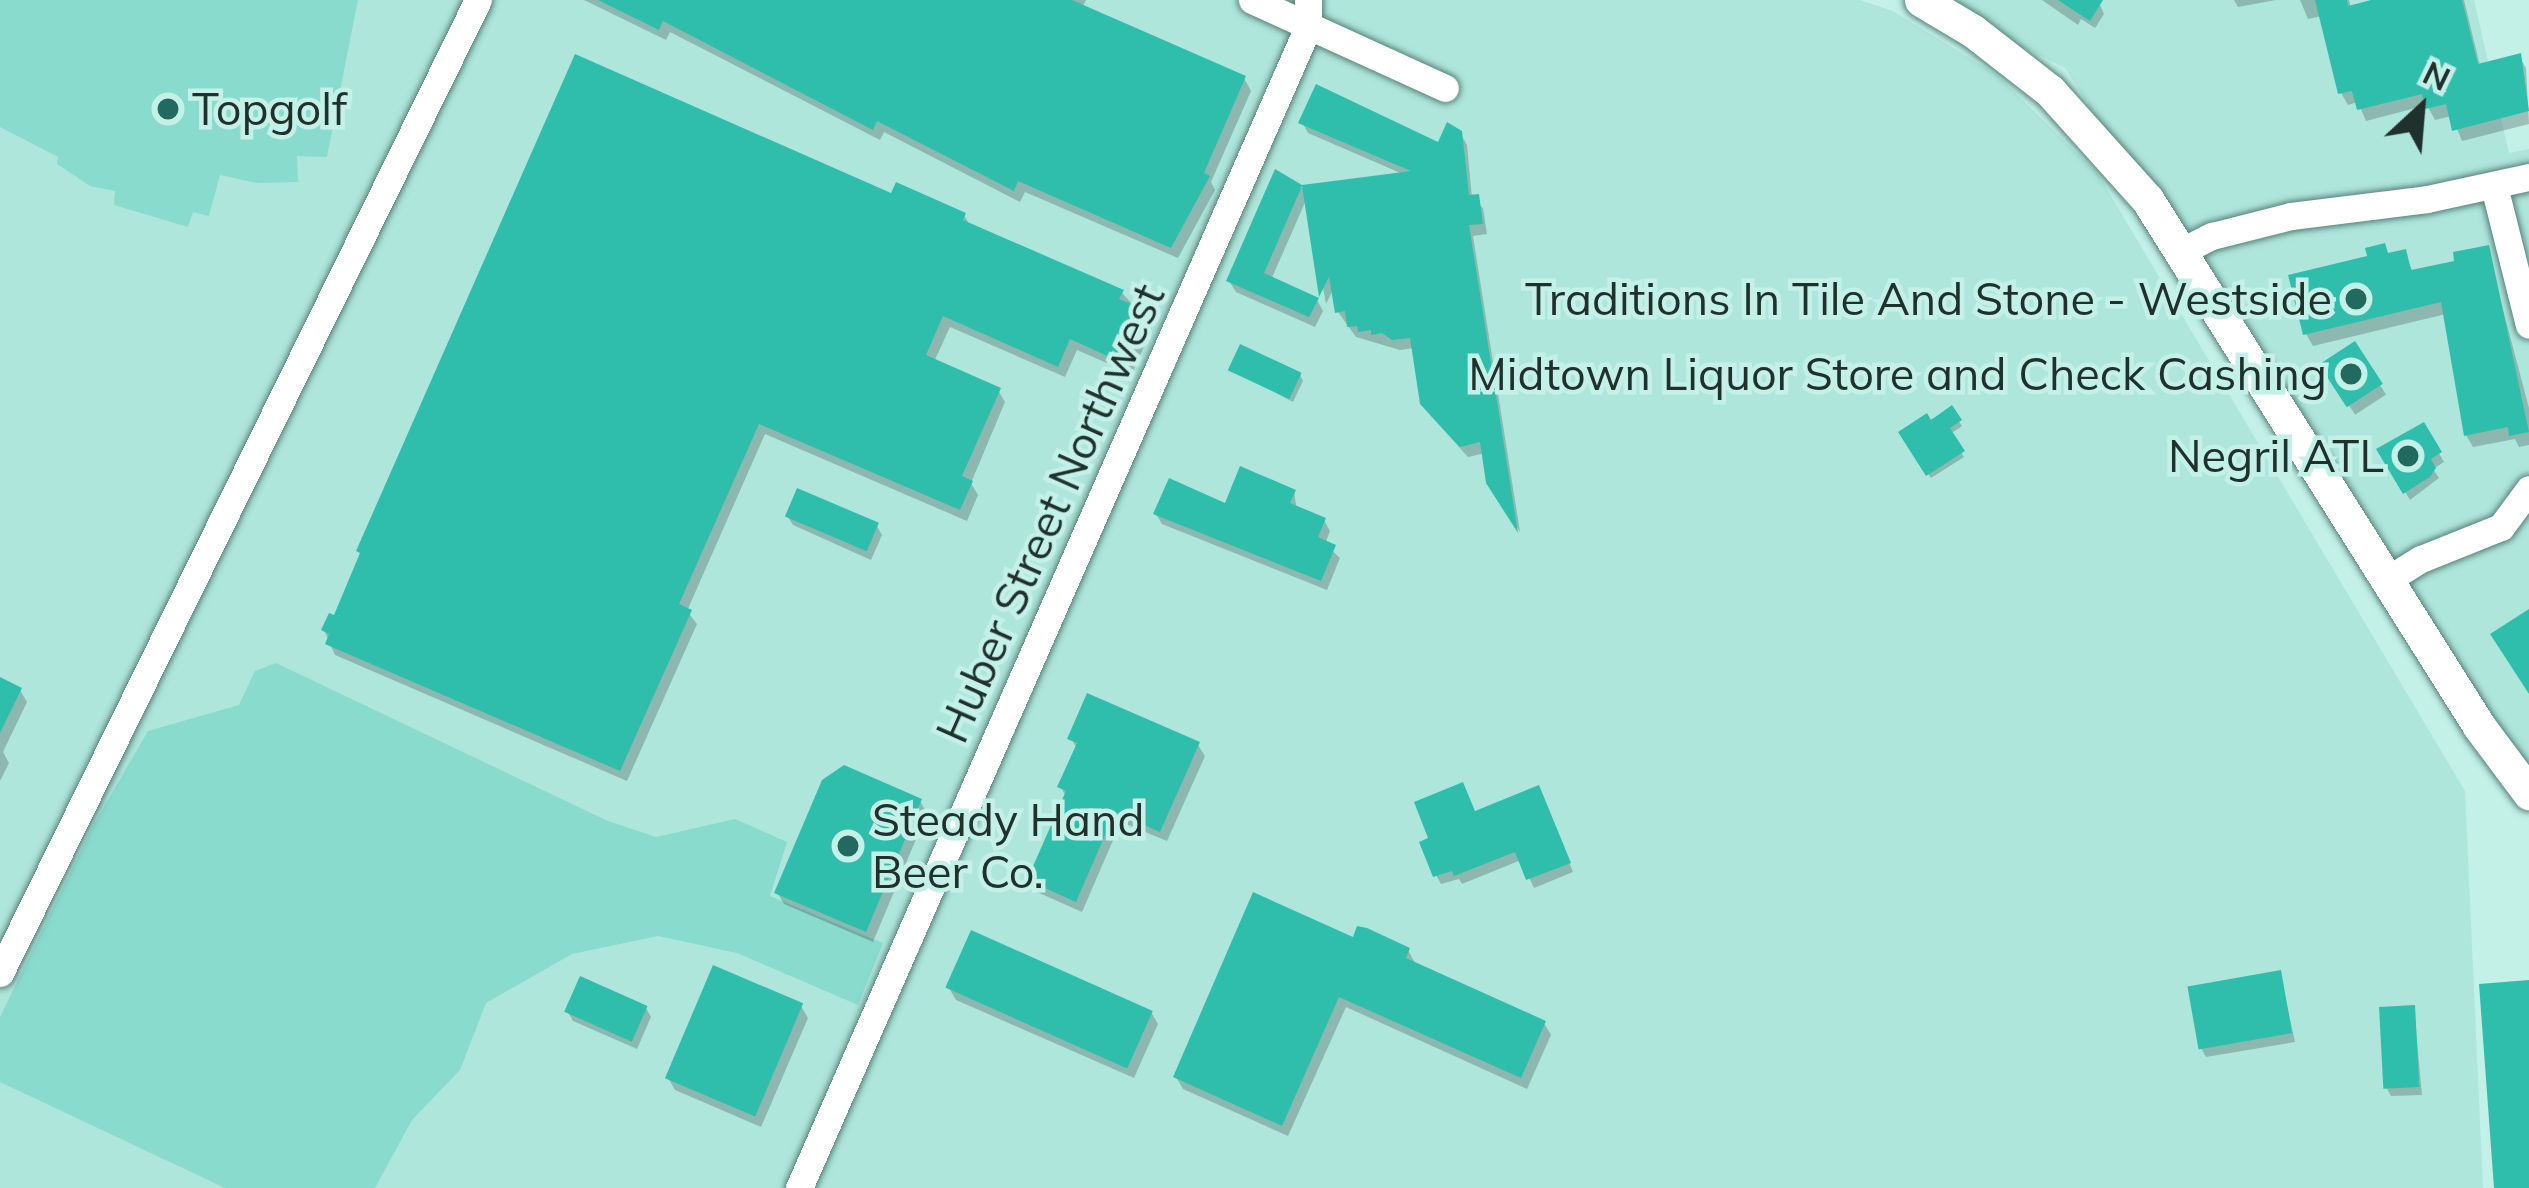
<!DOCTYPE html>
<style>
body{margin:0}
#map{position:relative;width:2529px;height:1188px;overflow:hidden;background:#c3f1e8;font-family:Mulish,sans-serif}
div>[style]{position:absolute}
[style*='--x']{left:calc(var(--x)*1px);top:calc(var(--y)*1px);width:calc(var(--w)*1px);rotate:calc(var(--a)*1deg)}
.built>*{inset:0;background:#afe6dc}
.green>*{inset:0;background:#89dbcd}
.shadow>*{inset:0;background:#0003;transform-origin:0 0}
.building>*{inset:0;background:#30beac;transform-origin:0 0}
.roads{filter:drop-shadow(0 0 3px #58837b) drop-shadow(0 0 3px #58837b)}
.minor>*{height:27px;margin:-13.5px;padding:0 13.5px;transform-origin:13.5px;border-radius:13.5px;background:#fff}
.tertiary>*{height:33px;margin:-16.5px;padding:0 16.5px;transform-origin:16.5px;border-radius:16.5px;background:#fff}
.dots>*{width:33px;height:33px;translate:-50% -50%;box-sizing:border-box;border:6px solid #c3f1e8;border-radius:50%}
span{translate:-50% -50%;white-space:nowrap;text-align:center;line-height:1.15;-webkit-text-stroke:9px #c3f1e8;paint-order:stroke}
.poi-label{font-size:45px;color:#1f302d}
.left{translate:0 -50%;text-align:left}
.right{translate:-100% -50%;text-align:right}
.street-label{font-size:45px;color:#1f302d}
.north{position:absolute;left:2361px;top:48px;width:120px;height:120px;-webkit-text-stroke:9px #c3f1e8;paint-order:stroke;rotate:26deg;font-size:33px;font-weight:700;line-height:48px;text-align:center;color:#1f302d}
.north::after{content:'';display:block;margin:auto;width:42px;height:54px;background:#1f302d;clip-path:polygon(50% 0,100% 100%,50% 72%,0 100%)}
</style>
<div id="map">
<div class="built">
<i style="clip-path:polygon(0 0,1860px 0,1893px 11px,1997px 75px,2098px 174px,2465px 791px,2483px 1188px,0 1188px)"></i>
<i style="clip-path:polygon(1926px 0,2474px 0,2509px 153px,2529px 149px,2529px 793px,2065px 68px)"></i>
</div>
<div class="green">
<i style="clip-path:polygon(0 0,358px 0,327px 157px,297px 156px,298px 182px,257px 183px,220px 175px,209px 216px,193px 212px,188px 227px,114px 205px,115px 191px,90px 186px,57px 164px,58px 157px,0 127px)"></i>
<i style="clip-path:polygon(276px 663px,608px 821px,656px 837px,735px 819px,787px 842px,770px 896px,883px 943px,858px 1005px,737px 953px,658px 936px,572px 954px,486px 1003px,460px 1070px,412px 1120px,375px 1188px,225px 1188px,0 1082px,0 1017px,93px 826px,148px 731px,239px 705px,255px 671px)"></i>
</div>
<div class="shadow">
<i style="clip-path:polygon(584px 0,1086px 0,1082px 8px,1244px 78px,1251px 91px,1211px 182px,1215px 190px,1178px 258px,1025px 192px,1020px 202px,884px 132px,880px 140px,670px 32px,666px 40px)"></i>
<i style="clip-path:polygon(2042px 0,2098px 0,2104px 14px,2095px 28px,2081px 19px,2078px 25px)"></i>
<i style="clip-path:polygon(2234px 0,2276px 0,2238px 7px)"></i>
<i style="clip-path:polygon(2300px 0,2349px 0,2351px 8px,2383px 0,2464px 0,2480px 66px,2519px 56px,2526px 68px,2529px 124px,2462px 141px,2452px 116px,2435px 120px,2427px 105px,2366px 121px,2358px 102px,2348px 105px,2341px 93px,2322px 16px,2308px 19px)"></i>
<i style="clip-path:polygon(1302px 122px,1439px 146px,1460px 133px,1467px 145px,1472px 198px,1483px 208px,1487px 234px,1473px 236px,1520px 532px,1489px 482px,1485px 453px,1468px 457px,1430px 415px,1414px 348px,1400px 350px,1356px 337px,1338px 312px,1334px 288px,1326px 304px,1307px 198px,1271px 280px,1317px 300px,1323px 311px,1315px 327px,1236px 292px,1229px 281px,1276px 173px,1302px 188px,1405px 175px,1308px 133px)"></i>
<i style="clip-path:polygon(892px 197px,964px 215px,971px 227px,1122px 293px,1153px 326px,1132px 374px,1077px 350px,1065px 377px,950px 327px,934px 362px,998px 390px,1005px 402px,971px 483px,978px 495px,967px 521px,765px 434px,687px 611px,697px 624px,627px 781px,335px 655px,324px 630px,336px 619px)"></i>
<i style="clip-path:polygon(2487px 249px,2529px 408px,2529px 445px,2519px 447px,2515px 439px,2473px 447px,2466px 435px,2446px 314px,2313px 346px,2306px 334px,2389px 256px,2404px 252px,2413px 272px,2458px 263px)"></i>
<i style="left:2354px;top:345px;width:59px;height:37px;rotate:57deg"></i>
<i style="clip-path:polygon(1232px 370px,1300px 375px,1303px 381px,1293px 402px)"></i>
<i style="clip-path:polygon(1951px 410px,1962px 426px,1950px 434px,1964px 457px,1931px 478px,1902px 433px)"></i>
<i style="clip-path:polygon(2423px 426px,2444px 462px,2433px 469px,2439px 478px,2410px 500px,2380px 450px)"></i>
<i style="clip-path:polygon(1294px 492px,1297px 510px,1324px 520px,1330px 531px,1325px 544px,1340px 558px,1327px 590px,1162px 524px,1156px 514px,1226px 507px)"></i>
<i style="clip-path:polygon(788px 517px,877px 526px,882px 535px,871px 560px,793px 525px)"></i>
<i style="clip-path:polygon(0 680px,20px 690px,27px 702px,3px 752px,9px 763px,0 781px)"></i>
<i style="clip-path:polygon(1071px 738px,1198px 745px,1205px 756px,1167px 841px,1121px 822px,1082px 912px,1037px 892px,1030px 880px,1066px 797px,1061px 787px,1077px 749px)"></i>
<i style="clip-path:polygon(1543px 797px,1573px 872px,1534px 888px,1521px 860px,1462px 884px,1459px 879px,1441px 884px,1436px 875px,1475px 814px)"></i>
<i style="clip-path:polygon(920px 801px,927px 813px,873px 942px,784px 904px,777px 892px)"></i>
<i style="clip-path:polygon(1354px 941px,1408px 950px,1415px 963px,1544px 1023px,1551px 1035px,1527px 1089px,1346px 1007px,1288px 1136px,1183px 1089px,1176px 1077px)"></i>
<i style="clip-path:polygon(2280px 973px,2295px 1042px,2206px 1057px,2201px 1048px)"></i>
<i style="clip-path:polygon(949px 988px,1151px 1012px,1158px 1024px,1134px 1078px,956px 1000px)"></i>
<i style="clip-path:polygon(801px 1006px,808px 1018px,761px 1127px,675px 1090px,668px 1078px)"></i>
<i style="clip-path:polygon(646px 1008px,651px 1017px,637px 1049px,573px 1021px,568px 1012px)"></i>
<i style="clip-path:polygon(2414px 1008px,2422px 1095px,2391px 1096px,2386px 1087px)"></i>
</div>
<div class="building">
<i style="clip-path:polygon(598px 0,1072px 0,1246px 76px,1204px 173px,1210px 176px,1171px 248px,1018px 181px,1014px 191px,877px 121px,873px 130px,663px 21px,659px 30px)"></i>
<i style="clip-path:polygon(2058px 0,2103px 0,2090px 21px)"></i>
<i style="clip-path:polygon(2315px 0,2347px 0,2348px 6px,2371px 0,2462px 0,2478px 64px,2521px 53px,2529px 111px,2452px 131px,2446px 104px,2425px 109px,2422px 94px,2357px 110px,2352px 91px,2338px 94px)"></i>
<i style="clip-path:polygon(575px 54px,891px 193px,896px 182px,966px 213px,963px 220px,1124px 290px,1119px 299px,1148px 311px,1125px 364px,1070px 339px,1058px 367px,943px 316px,926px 355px,1001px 388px,962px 476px,973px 481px,960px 510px,759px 424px,679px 604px,692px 610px,620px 771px,325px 644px,329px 634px,321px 630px,329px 613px,334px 615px,360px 553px,356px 551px)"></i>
<i style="clip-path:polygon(1316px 84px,1438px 142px,1447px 122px,1462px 131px,1469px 195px,1479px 194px,1483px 224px,1469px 225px,1518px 533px,1486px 483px,1480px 442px,1460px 447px,1420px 404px,1410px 338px,1392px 340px,1382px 333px,1371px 335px,1371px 330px,1358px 332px,1357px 326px,1347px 327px,1345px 311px,1335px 313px,1329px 277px,1319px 297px,1302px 186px,1264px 273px,1319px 298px,1309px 317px,1226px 281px,1275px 169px,1302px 185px,1411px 171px,1298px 123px)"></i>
<i style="clip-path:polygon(2385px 243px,2388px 253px,2406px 249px,2411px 270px,2454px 261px,2453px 252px,2489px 245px,2529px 432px,2509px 436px,2508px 427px,2464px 436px,2441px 302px,2303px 335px,2288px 275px,2367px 256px,2365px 248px)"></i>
<i style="left:2355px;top:341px;width:51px;height:43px;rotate:57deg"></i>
<i style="left:1240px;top:344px;width:68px;height:29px;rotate:25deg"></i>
<i style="clip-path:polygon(1952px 405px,1962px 420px,1950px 428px,1965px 451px,1926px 476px,1898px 432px,1927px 413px,1931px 420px)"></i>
<i style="clip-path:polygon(2424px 422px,2442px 452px,2431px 459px,2436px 468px,2430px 477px,2403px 494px,2376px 449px)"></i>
<i style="clip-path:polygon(1240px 466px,1296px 490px,1290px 503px,1326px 518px,1318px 537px,1336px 545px,1321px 581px,1153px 514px,1169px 478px,1225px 503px)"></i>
<i style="left:797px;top:488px;width:89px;height:31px;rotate:23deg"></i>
<i style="clip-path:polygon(2529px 609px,2529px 694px,2490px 634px)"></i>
<i style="clip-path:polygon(0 677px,22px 688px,0 733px)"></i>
<i style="clip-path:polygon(1087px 693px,1200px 742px,1160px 832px,1115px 812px,1076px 902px,1027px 880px,1066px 791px,1057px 787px,1077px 743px,1067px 739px)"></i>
<i style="clip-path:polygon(844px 765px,922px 799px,866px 932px,774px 893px,822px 780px)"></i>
<i style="clip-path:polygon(1463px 782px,1475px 811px,1539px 785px,1571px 863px,1526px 880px,1515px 852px,1454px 876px,1452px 871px,1433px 877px,1419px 842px,1428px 838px,1414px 802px)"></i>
<i style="clip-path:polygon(1253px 892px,1353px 937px,1357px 926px,1367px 928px,1410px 948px,1406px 958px,1546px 1021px,1521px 1078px,1339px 997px,1282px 1126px,1173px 1077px)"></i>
<i style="left:971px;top:930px;width:199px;height:63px;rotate:24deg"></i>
<i style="left:713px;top:965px;width:98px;height:123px;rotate:23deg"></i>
<i style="left:2281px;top:970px;width:64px;height:95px;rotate:80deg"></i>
<i style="left:580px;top:976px;width:74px;height:39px;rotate:24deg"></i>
<i style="clip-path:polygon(2529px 980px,2529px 1188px,2494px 1188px,2479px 984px)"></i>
<i style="left:2415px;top:1005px;width:82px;height:36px;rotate:87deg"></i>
</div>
<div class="roads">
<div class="minor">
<i style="--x:1252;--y:0;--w:212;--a:24.5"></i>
<i style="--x:2494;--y:186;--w:143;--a:75.9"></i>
<i style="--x:2182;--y:251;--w:34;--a:-27"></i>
<i style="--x:2212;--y:236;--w:81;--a:-14.2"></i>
<i style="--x:2291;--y:216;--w:137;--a:-7.1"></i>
<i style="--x:2427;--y:199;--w:104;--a:-12.2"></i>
<i style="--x:2387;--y:580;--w:40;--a:-32"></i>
<i style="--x:2421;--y:559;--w:86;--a:-21.8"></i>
<i style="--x:2501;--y:527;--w:47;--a:-53.6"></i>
<i style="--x:0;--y:973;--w:1084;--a:-63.84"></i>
<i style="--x:799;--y:1188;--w:1268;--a:-66.33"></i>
<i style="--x:1308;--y:27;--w:27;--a:-90"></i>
</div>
<div class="tertiary">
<i style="--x:1921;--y:0;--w:61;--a:30.8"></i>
<i style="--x:1973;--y:31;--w:98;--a:37.9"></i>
<i style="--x:2050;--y:91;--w:145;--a:48.1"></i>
<i style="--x:2147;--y:199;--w:623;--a:57.79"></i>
<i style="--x:2479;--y:726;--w:84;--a:53.3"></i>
</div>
</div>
<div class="dots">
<i style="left:168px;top:109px;background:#226a60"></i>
<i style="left:2356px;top:299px;background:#226a60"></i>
<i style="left:2351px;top:374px;background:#226a60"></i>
<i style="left:2408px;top:456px;background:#226a60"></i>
<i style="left:848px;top:846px;background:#226a60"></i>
</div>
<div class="poi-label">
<span class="left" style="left:192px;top:109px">Topgolf</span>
<span class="right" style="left:2332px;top:299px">Traditions In Tile And Stone - Westside</span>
<span class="right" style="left:2327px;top:374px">Midtown Liquor Store and Check Cashing</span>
<span class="right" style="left:2384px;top:456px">Negril ATL</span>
<span class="left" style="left:872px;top:846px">Steady Hand<br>Beer Co.</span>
</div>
<div class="street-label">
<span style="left:1050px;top:513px;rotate:-66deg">Huber Street Northwest</span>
</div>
<div class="north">N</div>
</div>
